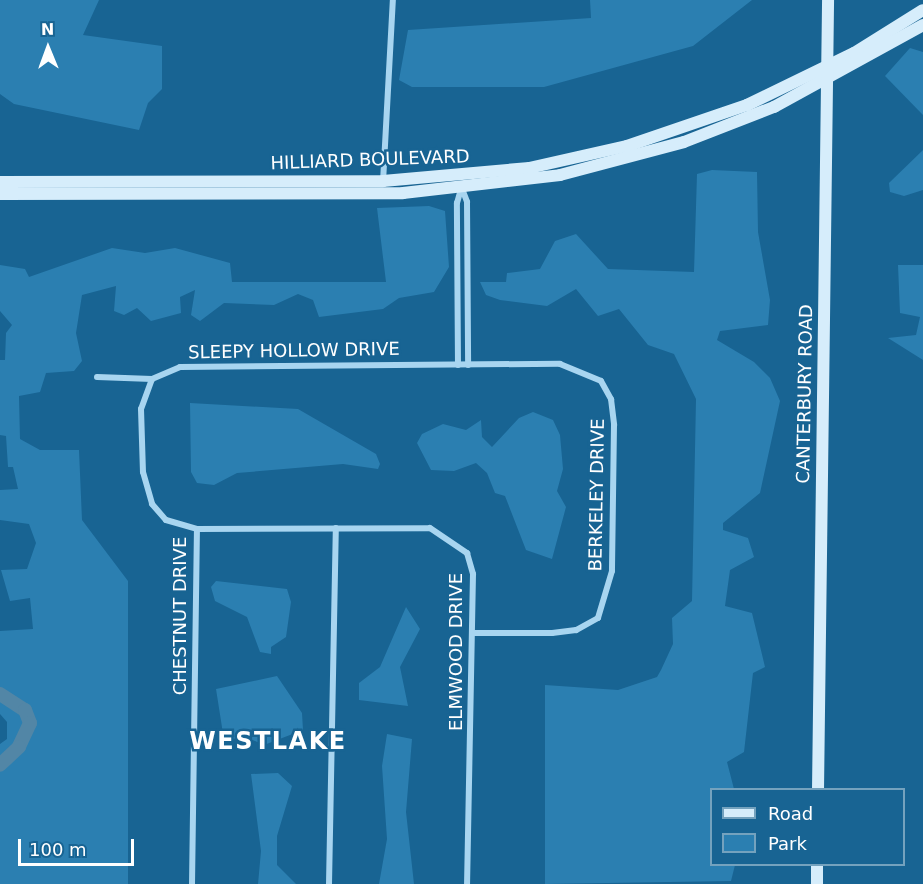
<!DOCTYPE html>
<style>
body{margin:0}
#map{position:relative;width:923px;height:884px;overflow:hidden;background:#186493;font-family:"DejaVu Sans",sans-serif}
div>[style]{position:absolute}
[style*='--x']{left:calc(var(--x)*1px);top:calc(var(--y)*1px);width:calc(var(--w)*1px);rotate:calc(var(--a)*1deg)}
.green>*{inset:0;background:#2b7fb1}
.river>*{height:14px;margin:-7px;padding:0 7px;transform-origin:7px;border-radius:7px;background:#5286a6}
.street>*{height:6px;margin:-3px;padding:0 3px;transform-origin:3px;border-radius:3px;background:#a8d5f0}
.secondary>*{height:12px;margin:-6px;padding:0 6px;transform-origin:6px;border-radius:6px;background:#d6edfb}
span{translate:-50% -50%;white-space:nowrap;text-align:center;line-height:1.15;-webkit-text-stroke:5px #186493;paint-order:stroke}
.street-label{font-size:18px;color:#fff}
.district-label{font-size:24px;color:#fff;font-weight:700;letter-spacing:1.5px}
.legend{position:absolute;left:710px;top:788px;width:195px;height:78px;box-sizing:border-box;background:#186493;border:2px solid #74a2be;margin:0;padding:8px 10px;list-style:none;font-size:18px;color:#fff}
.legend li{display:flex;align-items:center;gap:12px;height:30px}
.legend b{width:30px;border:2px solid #74a2be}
.north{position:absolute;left:18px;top:18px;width:60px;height:60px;-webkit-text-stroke:4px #186493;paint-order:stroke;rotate:359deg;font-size:16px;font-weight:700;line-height:24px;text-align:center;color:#fff}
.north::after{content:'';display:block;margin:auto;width:21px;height:27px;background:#fff;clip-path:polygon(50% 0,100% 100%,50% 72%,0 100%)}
.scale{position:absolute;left:18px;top:839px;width:116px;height:27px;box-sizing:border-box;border:3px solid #fff;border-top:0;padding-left:8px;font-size:18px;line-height:21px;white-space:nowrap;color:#fff;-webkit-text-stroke:4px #186493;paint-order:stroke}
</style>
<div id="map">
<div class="green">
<i style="clip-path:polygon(0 0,99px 0,83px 35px,162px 46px,162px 89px,148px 103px,139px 130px,14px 104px,0 94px)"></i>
<i style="clip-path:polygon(590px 0,752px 0,693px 46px,544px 87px,412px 87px,399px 80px,408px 30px,591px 18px)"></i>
<i style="clip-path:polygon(910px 48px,923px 52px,923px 115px,885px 76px)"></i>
<i style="clip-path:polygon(923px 150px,923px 190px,904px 196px,890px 192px,889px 183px)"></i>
<i style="clip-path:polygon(712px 170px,757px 172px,758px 232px,770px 300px,768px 325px,720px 331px,717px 340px,754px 362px,770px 378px,780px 401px,760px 493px,723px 523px,723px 530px,748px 538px,754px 557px,730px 570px,725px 606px,752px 613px,765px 667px,753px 673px,744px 752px,727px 762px,734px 789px,712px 790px,712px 864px,735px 865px,731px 881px,545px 884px,545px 685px,618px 690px,657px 677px,661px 670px,673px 644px,672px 618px,692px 601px,696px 399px,674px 354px,648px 345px,619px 309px,598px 316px,576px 289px,547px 306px,500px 300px,486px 295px,480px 282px,506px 282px,507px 273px,540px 269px,555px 241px,576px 234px,608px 269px,694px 272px,697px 174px)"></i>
<i style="clip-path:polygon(429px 206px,445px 211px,449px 267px,434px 292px,399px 298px,383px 309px,319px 317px,313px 300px,298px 294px,274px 305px,224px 303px,200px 321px,191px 315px,195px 290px,180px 297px,181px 313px,151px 321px,137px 308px,124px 315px,114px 311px,116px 286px,82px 295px,76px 333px,82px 361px,74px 371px,46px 373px,40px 392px,19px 396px,20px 439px,40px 450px,79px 450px,82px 520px,128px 581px,128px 884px,0 884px,0 744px,7px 739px,7px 722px,0 714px,0 631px,33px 629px,30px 598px,10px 601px,1px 570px,27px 569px,36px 543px,29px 524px,0 520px,0 490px,18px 489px,13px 467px,8px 467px,6px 436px,0 435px,0 360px,5px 360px,6px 333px,12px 325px,0 311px,0 265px,25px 269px,29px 277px,112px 248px,145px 253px,175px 248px,230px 263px,232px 282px,386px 282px,377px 208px)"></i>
<i style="clip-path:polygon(898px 265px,923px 265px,923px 360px,888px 338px,916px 335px,920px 317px,900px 313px)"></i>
<i style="clip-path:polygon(190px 403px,298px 409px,376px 454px,380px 464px,378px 469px,343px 464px,237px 473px,214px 485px,197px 483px,191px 472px)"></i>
<i style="clip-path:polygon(533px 412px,553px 420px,560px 435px,563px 469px,557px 491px,566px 507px,552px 559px,526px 550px,505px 496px,495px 493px,487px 473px,476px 463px,454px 471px,431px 470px,417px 443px,422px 434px,443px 424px,466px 430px,481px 420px,482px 437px,492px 447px,519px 418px)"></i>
<i style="clip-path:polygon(216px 581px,287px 589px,291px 602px,286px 637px,271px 647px,271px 654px,260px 652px,247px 617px,215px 601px,211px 587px)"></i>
<i style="clip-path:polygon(406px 607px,420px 629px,400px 667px,408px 706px,359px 700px,359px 683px,380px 667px)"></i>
<i style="clip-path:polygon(277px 676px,302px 713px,303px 730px,264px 745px,246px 737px,224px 740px,216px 689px)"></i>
<i style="clip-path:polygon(387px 734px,412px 739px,406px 812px,414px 884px,379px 884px,387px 839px,382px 766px)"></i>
<i style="clip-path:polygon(278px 773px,292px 786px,277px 836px,277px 865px,296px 884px,258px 884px,261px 851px,251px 774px)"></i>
</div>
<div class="river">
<i style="--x:0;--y:694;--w:30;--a:33"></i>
<i style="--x:25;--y:710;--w:14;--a:69"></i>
<i style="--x:30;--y:723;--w:26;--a:115"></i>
<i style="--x:19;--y:747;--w:26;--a:137"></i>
</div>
<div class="street">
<i style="--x:383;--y:182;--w:182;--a:-86.9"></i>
<i style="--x:461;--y:186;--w:17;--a:69"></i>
<i style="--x:467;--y:202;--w:163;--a:89.6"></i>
<i style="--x:458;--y:365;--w:162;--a:-90.4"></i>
<i style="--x:457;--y:203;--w:15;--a:-74"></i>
<i style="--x:97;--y:377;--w:55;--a:2.1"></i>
<i style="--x:152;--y:379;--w:30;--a:-23"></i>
<i style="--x:180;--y:367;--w:380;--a:-0.5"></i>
<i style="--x:560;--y:364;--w:44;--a:22.5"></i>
<i style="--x:601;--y:381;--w:21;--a:61"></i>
<i style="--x:611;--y:399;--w:26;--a:83"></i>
<i style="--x:614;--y:425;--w:146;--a:90.8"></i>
<i style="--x:612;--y:571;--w:49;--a:106.6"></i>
<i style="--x:598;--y:618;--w:25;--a:151"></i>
<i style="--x:576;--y:630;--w:24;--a:173"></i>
<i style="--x:552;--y:633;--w:79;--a:180"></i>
<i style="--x:152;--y:379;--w:32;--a:110"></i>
<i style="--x:141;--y:409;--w:63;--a:88.2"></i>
<i style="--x:143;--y:472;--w:33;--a:74"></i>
<i style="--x:152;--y:504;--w:21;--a:49"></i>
<i style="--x:166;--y:520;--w:32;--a:16"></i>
<i style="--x:197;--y:529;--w:233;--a:-0.2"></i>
<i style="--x:430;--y:528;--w:45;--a:34"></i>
<i style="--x:467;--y:553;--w:22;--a:74"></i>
<i style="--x:473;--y:574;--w:310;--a:91.1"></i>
<i style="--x:192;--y:884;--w:355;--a:-89.2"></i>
<i style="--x:329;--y:884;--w:356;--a:-88.9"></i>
</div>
<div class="secondary">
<i style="--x:0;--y:182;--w:383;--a:-0.1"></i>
<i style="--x:383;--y:181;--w:147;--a:-5.1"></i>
<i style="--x:529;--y:168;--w:100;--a:-12.7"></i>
<i style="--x:627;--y:146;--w:127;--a:-18.9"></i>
<i style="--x:747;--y:105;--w:119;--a:-25.9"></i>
<i style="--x:854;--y:53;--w:81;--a:-31.9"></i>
<i style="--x:0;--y:194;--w:403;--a:-0.1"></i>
<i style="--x:403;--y:193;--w:158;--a:-6.5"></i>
<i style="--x:560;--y:175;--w:128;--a:-14.9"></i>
<i style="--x:684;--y:142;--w:97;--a:-21.3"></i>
<i style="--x:774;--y:107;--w:170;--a:-28.8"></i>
<i style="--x:818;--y:790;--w:790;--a:-89.27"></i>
<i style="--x:817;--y:884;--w:20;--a:-90"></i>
</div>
<div class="street-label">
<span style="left:370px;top:160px;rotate:-2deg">HILLIARD BOULEVARD</span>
<span style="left:294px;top:351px;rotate:-1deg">SLEEPY HOLLOW DRIVE</span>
<span style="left:805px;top:394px;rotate:-89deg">CANTERBURY ROAD</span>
<span style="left:597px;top:495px;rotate:-89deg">BERKELEY DRIVE</span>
<span style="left:180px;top:616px;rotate:-90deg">CHESTNUT DRIVE</span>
<span style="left:456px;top:652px;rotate:-90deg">ELMWOOD DRIVE</span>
</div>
<div class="district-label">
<span style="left:268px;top:742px">WESTLAKE</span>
</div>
<ul class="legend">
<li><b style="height:8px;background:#d6edfb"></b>Road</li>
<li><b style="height:16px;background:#2b7fb1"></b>Park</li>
</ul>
<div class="north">N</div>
<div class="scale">100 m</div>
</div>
